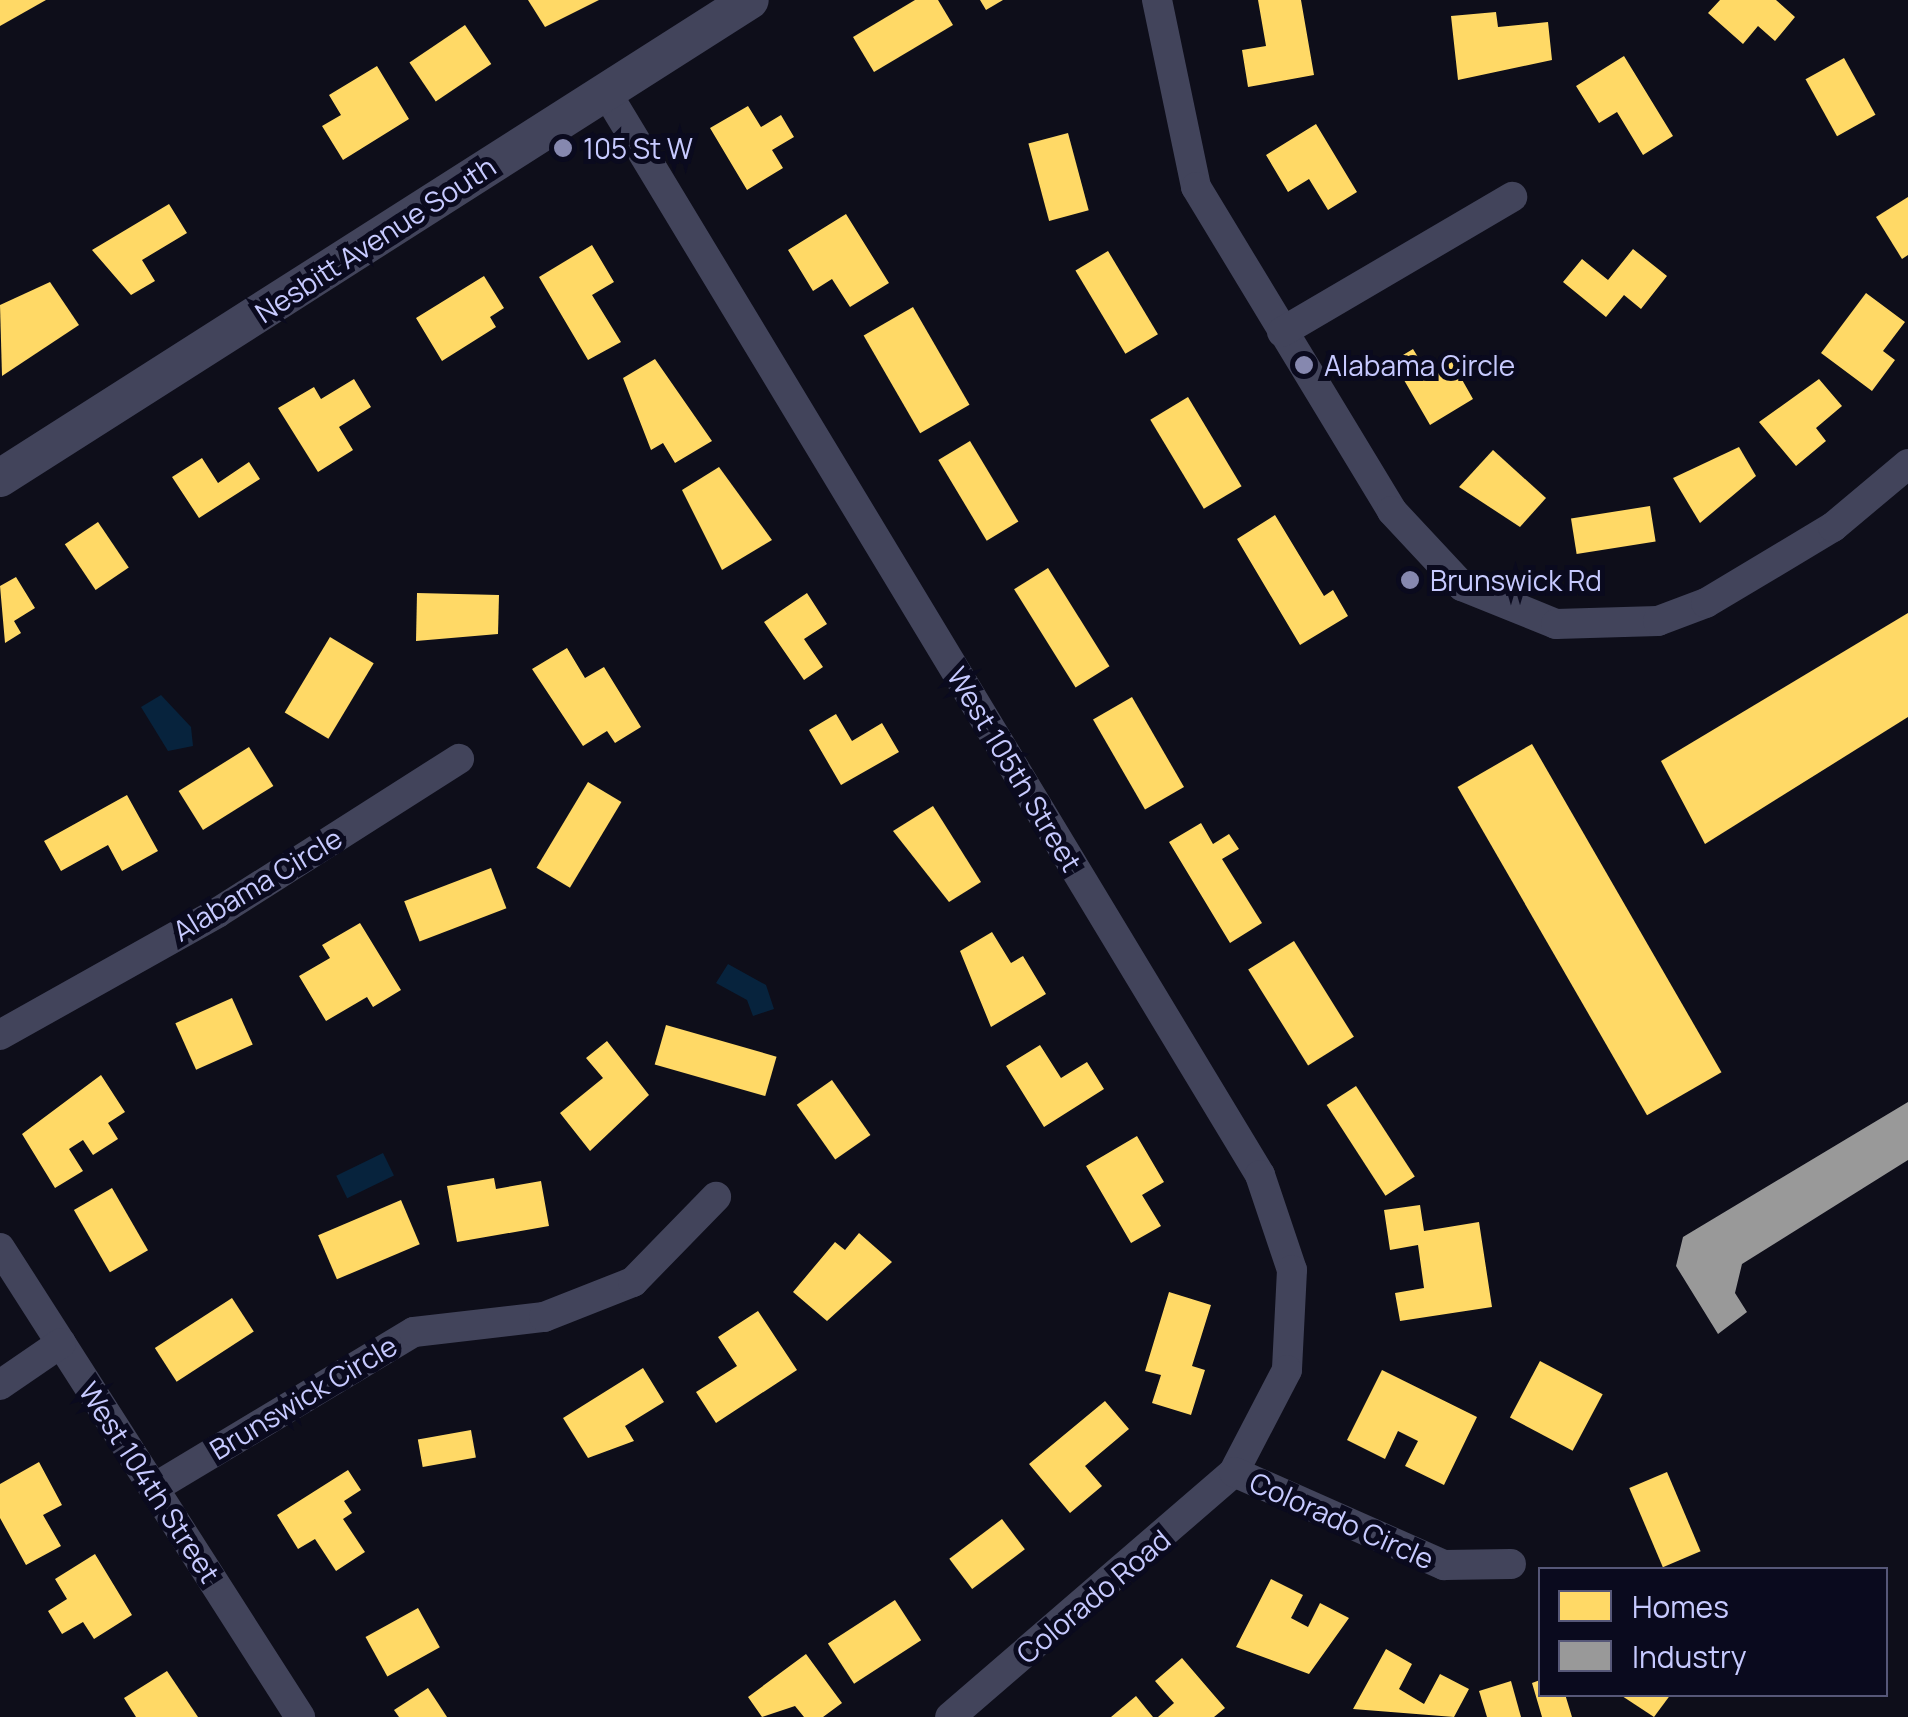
<!DOCTYPE html>
<style>
body{margin:0}
#map{position:relative;width:1908px;height:1717px;overflow:hidden;background:#0e0e1a;font-family:Manrope,sans-serif}
div>[style]{position:absolute}
[style*='--x']{left:calc(var(--x)*1px);top:calc(var(--y)*1px);width:calc(var(--w)*1px);rotate:calc(var(--a)*1deg)}
.water>*{inset:0;background:#07233d;transform-origin:0 0}
.homes>*{inset:0;background:#ffd966;transform-origin:0 0}
.industry>*{inset:0;background:#999}
.minor>*{height:30px;margin:-15px;padding:0 15px;transform-origin:15px;border-radius:15px;background:#42445b}
.tertiary>*{height:38px;margin:-19px;padding:0 19px;transform-origin:19px;border-radius:19px;background:#42445b}
.dots>*{width:28px;height:28px;translate:-50% -50%;box-sizing:border-box;border:5px solid #0a0a1e;border-radius:50%}
span{translate:-50% -50%;white-space:nowrap;text-align:center;line-height:1.15;-webkit-text-stroke:10px #0a0a1e;paint-order:stroke}
.poi-label{font-size:28px;color:#c7caff}
.left{translate:0 -50%;text-align:left}
.street-label{font-size:28px;color:#c7caff}
.legend{position:absolute;left:1538px;top:1567px;width:350px;height:130px;box-sizing:border-box;background:#0a0a1e;border:2px solid #565778;margin:0;padding:12px 18px;list-style:none;font-size:30px;color:#c7caff}
.legend li{display:flex;align-items:center;gap:20px;height:50px}
.legend b{width:50px;border:2px solid #565778}
</style>
<div id="map">
<div class="water">
<i style="clip-path:polygon(161px 695px,191px 727px,193px 746px,168px 751px,141px 707px)"></i>
<i style="clip-path:polygon(728px 964px,766px 985px,774px 1009px,753px 1016px,747px 1000px,716px 983px)"></i>
<i style="left:383px;top:1153px;width:25px;height:52px;rotate:64deg"></i>
</div>
<div class="homes">
<i style="clip-path:polygon(0 0,46px 0,0 26px)"></i>
<i style="clip-path:polygon(528px 0,599px 0,545px 27px)"></i>
<i style="clip-path:polygon(915px 0,938px 0,953px 25px,874px 72px,853px 37px)"></i>
<i style="clip-path:polygon(980px 0,1003px 0,986px 10px)"></i>
<i style="clip-path:polygon(1258px 0,1301px 0,1314px 75px,1248px 87px,1242px 50px,1266px 46px)"></i>
<i style="clip-path:polygon(1720px 0,1776px 0,1795px 17px,1775px 41px,1758px 26px,1743px 44px,1708px 13px)"></i>
<i style="clip-path:polygon(1496px 12px,1498px 27px,1548px 22px,1552px 60px,1458px 80px,1451px 16px)"></i>
<i style="left:465px;top:25px;width:47px;height:67px;rotate:56deg"></i>
<i style="clip-path:polygon(1624px 56px,1673px 136px,1643px 155px,1617px 112px,1599px 123px,1576px 86px)"></i>
<i style="left:1844px;top:58px;width:65px;height:44px;rotate:61deg"></i>
<i style="clip-path:polygon(377px 66px,409px 119px,343px 160px,322px 126px,341px 115px,329px 95px)"></i>
<i style="clip-path:polygon(748px 106px,761px 127px,781px 115px,794px 137px,772px 150px,783px 168px,747px 190px,710px 128px)"></i>
<i style="clip-path:polygon(1316px 124px,1357px 192px,1328px 210px,1309px 179px,1288px 192px,1266px 155px)"></i>
<i style="left:1068px;top:133px;width:80px;height:41px;rotate:75deg"></i>
<i style="clip-path:polygon(1908px 197px,1908px 255px,1902px 259px,1876px 217px)"></i>
<i style="clip-path:polygon(169px 204px,187px 233px,142px 260px,155px 281px,131px 295px,92px 250px)"></i>
<i style="clip-path:polygon(846px 214px,889px 283px,850px 307px,832px 279px,813px 291px,788px 250px)"></i>
<i style="clip-path:polygon(592px 245px,614px 282px,592px 295px,621px 342px,588px 360px,539px 277px)"></i>
<i style="clip-path:polygon(1633px 249px,1667px 276px,1641px 309px,1624px 295px,1606px 317px,1563px 282px,1582px 259px,1608px 280px)"></i>
<i style="left:1108px;top:251px;width:97px;height:38px;rotate:59deg"></i>
<i style="clip-path:polygon(484px 276px,504px 308px,490px 317px,496px 327px,442px 361px,416px 318px)"></i>
<i style="clip-path:polygon(50px 282px,79px 325px,2px 376px,0 305px)"></i>
<i style="clip-path:polygon(1866px 293px,1905px 322px,1883px 351px,1895px 360px,1872px 391px,1821px 353px)"></i>
<i style="left:913px;top:307px;width:113px;height:57px;rotate:60deg"></i>
<i style="clip-path:polygon(1413px 349px,1429px 375px,1452px 362px,1473px 399px,1430px 425px,1393px 361px)"></i>
<i style="clip-path:polygon(655px 359px,712px 441px,675px 463px,663px 443px,651px 450px,623px 378px)"></i>
<i style="clip-path:polygon(354px 379px,371px 407px,339px 427px,353px 450px,318px 472px,278px 408px,314px 387px,321px 399px)"></i>
<i style="clip-path:polygon(1819px 379px,1842px 406px,1816px 428px,1826px 441px,1796px 466px,1759px 422px)"></i>
<i style="left:1188px;top:397px;width:104px;height:44px;rotate:59deg"></i>
<i style="left:970px;top:441px;width:94px;height:37px;rotate:59deg"></i>
<i style="clip-path:polygon(1739px 447px,1756px 476px,1700px 523px,1673px 478px)"></i>
<i style="clip-path:polygon(1493px 450px,1546px 498px,1520px 527px,1459px 487px)"></i>
<i style="clip-path:polygon(202px 458px,218px 483px,249px 462px,260px 479px,199px 518px,172px 477px)"></i>
<i style="clip-path:polygon(719px 467px,772px 540px,722px 570px,682px 490px)"></i>
<i style="left:1650px;top:506px;width:36px;height:80px;rotate:81deg"></i>
<i style="clip-path:polygon(1275px 515px,1324px 596px,1333px 590px,1348px 616px,1300px 645px,1237px 539px)"></i>
<i style="left:98px;top:522px;width:55px;height:40px;rotate:56deg"></i>
<i style="left:1048px;top:568px;width:116px;height:40px;rotate:58deg"></i>
<i style="clip-path:polygon(16px 577px,35px 608px,14px 621px,21px 633px,5px 643px,0 586px)"></i>
<i style="clip-path:polygon(417px 593px,499px 595px,498px 634px,416px 641px)"></i>
<i style="clip-path:polygon(807px 593px,827px 624px,804px 639px,823px 667px,804px 680px,764px 622px)"></i>
<i style="clip-path:polygon(1908px 613px,1908px 717px,1705px 844px,1661px 761px)"></i>
<i style="left:330px;top:637px;width:51px;height:88px;rotate:31deg"></i>
<i style="clip-path:polygon(567px 648px,585px 678px,604px 667px,641px 727px,615px 743px,607px 731px,583px 746px,532px 669px)"></i>
<i style="left:1132px;top:697px;width:104px;height:45px;rotate:60deg"></i>
<i style="clip-path:polygon(836px 714px,852px 741px,882px 723px,899px 752px,841px 785px,809px 730px)"></i>
<i style="left:1532px;top:744px;width:379px;height:86px;rotate:60deg"></i>
<i style="left:249px;top:747px;width:46px;height:83px;rotate:58deg"></i>
<i style="left:588px;top:782px;width:39px;height:100px;rotate:31deg"></i>
<i style="clip-path:polygon(127px 795px,158px 851px,122px 871px,108px 845px,61px 871px,44px 841px)"></i>
<i style="clip-path:polygon(933px 806px,981px 882px,949px 902px,893px 831px)"></i>
<i style="clip-path:polygon(1201px 823px,1213px 844px,1229px 834px,1239px 849px,1222px 859px,1262px 923px,1230px 943px,1169px 842px)"></i>
<i style="left:491px;top:868px;width:43px;height:93px;rotate:69deg"></i>
<i style="clip-path:polygon(360px 923px,401px 990px,373px 1007px,367px 997px,326px 1021px,299px 976px,330px 958px,322px 945px)"></i>
<i style="clip-path:polygon(992px 932px,1011px 963px,1023px 956px,1046px 994px,991px 1027px,960px 951px)"></i>
<i style="left:1294px;top:941px;width:113px;height:54px;rotate:58deg"></i>
<i style="left:232px;top:998px;width:51px;height:62px;rotate:66deg"></i>
<i style="left:666px;top:1025px;width:115px;height:41px;rotate:16deg"></i>
<i style="clip-path:polygon(607px 1041px,649px 1095px,590px 1151px,560px 1113px,603px 1078px,586px 1058px)"></i>
<i style="clip-path:polygon(1040px 1045px,1061px 1078px,1087px 1062px,1104px 1089px,1044px 1127px,1006px 1066px)"></i>
<i style="clip-path:polygon(101px 1075px,125px 1112px,108px 1123px,118px 1139px,93px 1155px,83px 1140px,69px 1149px,83px 1171px,55px 1188px,22px 1134px)"></i>
<i style="left:832px;top:1080px;width:67px;height:43px;rotate:55deg"></i>
<i style="left:1356px;top:1086px;width:108px;height:35px;rotate:57deg"></i>
<i style="clip-path:polygon(1137px 1136px,1164px 1182px,1142px 1195px,1161px 1226px,1131px 1243px,1086px 1166px)"></i>
<i style="clip-path:polygon(494px 1178px,496px 1189px,541px 1181px,549px 1226px,457px 1242px,447px 1186px)"></i>
<i style="left:112px;top:1188px;width:72px;height:44px;rotate:60deg"></i>
<i style="left:401px;top:1200px;width:48px;height:90px;rotate:67deg"></i>
<i style="clip-path:polygon(1420px 1205px,1424px 1231px,1479px 1222px,1492px 1307px,1400px 1321px,1395px 1293px,1424px 1288px,1418px 1245px,1390px 1250px,1384px 1210px)"></i>
<i style="clip-path:polygon(859px 1233px,892px 1262px,827px 1321px,793px 1292px,835px 1242px,845px 1250px)"></i>
<i style="clip-path:polygon(1169px 1292px,1211px 1305px,1192px 1366px,1205px 1370px,1191px 1415px,1152px 1403px,1161px 1375px,1145px 1371px)"></i>
<i style="left:232px;top:1298px;width:40px;height:92px;rotate:57deg"></i>
<i style="clip-path:polygon(758px 1311px,797px 1370px,716px 1423px,696px 1392px,737px 1366px,718px 1337px)"></i>
<i style="left:1540px;top:1361px;width:71px;height:64px;rotate:28deg"></i>
<i style="clip-path:polygon(643px 1368px,664px 1402px,625px 1426px,634px 1441px,588px 1458px,563px 1418px)"></i>
<i style="clip-path:polygon(1382px 1370px,1477px 1417px,1444px 1485px,1405px 1466px,1418px 1441px,1398px 1431px,1385px 1459px,1347px 1440px)"></i>
<i style="clip-path:polygon(1105px 1401px,1129px 1429px,1085px 1466px,1102px 1486px,1070px 1513px,1029px 1464px)"></i>
<i style="left:471px;top:1430px;width:28px;height:54px;rotate:80deg"></i>
<i style="clip-path:polygon(39px 1462px,62px 1505px,43px 1515px,61px 1546px,26px 1565px,0 1518px,0 1484px)"></i>
<i style="clip-path:polygon(348px 1470px,361px 1490px,344px 1501px,352px 1513px,343px 1519px,365px 1552px,336px 1571px,315px 1539px,298px 1549px,277px 1515px)"></i>
<i style="left:1667px;top:1472px;width:86px;height:41px;rotate:67deg"></i>
<i style="left:1002px;top:1519px;width:38px;height:66px;rotate:53deg"></i>
<i style="clip-path:polygon(95px 1554px,132px 1615px,94px 1639px,83px 1622px,62px 1634px,48px 1611px,67px 1599px,55px 1579px)"></i>
<i style="clip-path:polygon(1271px 1579px,1303px 1595px,1291px 1618px,1308px 1627px,1320px 1603px,1349px 1618px,1309px 1674px,1236px 1647px)"></i>
<i style="left:895px;top:1600px;width:48px;height:80px;rotate:57deg"></i>
<i style="left:418px;top:1608px;width:45px;height:60px;rotate:61deg"></i>
<i style="clip-path:polygon(1386px 1649px,1412px 1664px,1399px 1689px,1424px 1704px,1440px 1674px,1469px 1689px,1454px 1717px,1353px 1709px)"></i>
<i style="clip-path:polygon(806px 1654px,842px 1703px,823px 1717px,804px 1717px,795px 1706px,762px 1717px,748px 1697px)"></i>
<i style="clip-path:polygon(1182px 1658px,1225px 1708px,1214px 1717px,1158px 1717px,1174px 1703px,1155px 1681px)"></i>
<i style="clip-path:polygon(167px 1671px,198px 1717px,136px 1717px,124px 1698px)"></i>
<i style="clip-path:polygon(1540px 1680px,1540px 1694px,1565px 1694px,1572px 1717px,1542px 1717px,1532px 1683px)"></i>
<i style="clip-path:polygon(1511px 1681px,1521px 1717px,1487px 1717px,1479px 1691px)"></i>
<i style="clip-path:polygon(428px 1688px,447px 1717px,399px 1717px,394px 1710px)"></i>
<i style="clip-path:polygon(1619px 1694px,1671px 1694px,1654px 1717px)"></i>
<i style="clip-path:polygon(1136px 1696px,1153px 1717px,1111px 1717px)"></i>
</div>
<div class="industry">
<i style="clip-path:polygon(1908px 1102px,1908px 1160px,1742px 1264px,1735px 1293px,1747px 1312px,1718px 1334px,1676px 1266px,1683px 1237px)"></i>
</div>
<div class="minor">
<i style="--x:1157;--y:0;--w:191;--a:78.2"></i>
<i style="--x:1196;--y:187;--w:379;--a:58.8"></i>
<i style="--x:1392;--y:511;--w:103;--a:47"></i>
<i style="--x:1462;--y:586;--w:101;--a:22"></i>
<i style="--x:1556;--y:624;--w:102;--a:-1.7"></i>
<i style="--x:1658;--y:621;--w:51;--a:-20.6"></i>
<i style="--x:1706;--y:603;--w:148;--a:-30.9"></i>
<i style="--x:1833;--y:527;--w:98;--a:-40"></i>
<i style="--x:606;--y:92;--w:1265;--a:58.87"></i>
<i style="--x:1260;--y:1175;--w:100;--a:71.4"></i>
<i style="--x:1292;--y:1270;--w:100;--a:92.9"></i>
<i style="--x:1287;--y:1370;--w:115;--a:117.5"></i>
<i style="--x:1234;--y:1472;--w:375;--a:139.2"></i>
<i style="--x:1282;--y:332;--w:267;--a:-30.4"></i>
<i style="--x:0;--y:1035;--w:249;--a:-29.3"></i>
<i style="--x:217;--y:913;--w:287;--a:-32.5"></i>
<i style="--x:0;--y:1248;--w:557;--a:57.39"></i>
<i style="--x:0;--y:1385;--w:74;--a:-34.5"></i>
<i style="--x:1234;--y:1472;--w:230;--a:23.9"></i>
<i style="--x:1444;--y:1565;--w:67;--a:-0.9"></i>
<i style="--x:154;--y:1488;--w:303;--a:-31"></i>
<i style="--x:414;--y:1332;--w:131;--a:-6.6"></i>
<i style="--x:544;--y:1317;--w:96;--a:-21.5"></i>
<i style="--x:633;--y:1282;--w:119;--a:-45.7"></i>
</div>
<div class="tertiary">
<i style="--x:0;--y:478;--w:889;--a:-32.51"></i>
</div>
<div class="dots">
<i style="left:563px;top:148px;background:#8688af"></i>
<i style="left:1304px;top:365px;background:#8688af"></i>
<i style="left:1410px;top:580px;background:#8688af"></i>
</div>
<div class="poi-label">
<span class="left" style="left:583px;top:148px">105 St W</span>
<span class="left" style="left:1324px;top:365px">Alabama Circle</span>
<span class="left" style="left:1430px;top:580px">Brunswick Rd</span>
</div>
<div class="street-label">
<span style="left:375px;top:239px;rotate:-33deg">Nesbitt Avenue South</span>
<span style="left:1015px;top:769px;rotate:59deg">West 105th Street</span>
<span style="left:257px;top:884px;rotate:-31deg">Alabama Circle</span>
<span style="left:303px;top:1397px;rotate:-31deg">Brunswick Circle</span>
<span style="left:150px;top:1482px;rotate:57deg">West 104th Street</span>
<span style="left:1342px;top:1520px;rotate:24deg">Colorado Circle</span>
<span style="left:1093px;top:1596px;rotate:-40deg">Colorado Road</span>
</div>
<ul class="legend">
<li><b style="height:28px;background:#ffd966"></b>Homes</li>
<li><b style="height:28px;background:#999"></b>Industry</li>
</ul>
</div>
